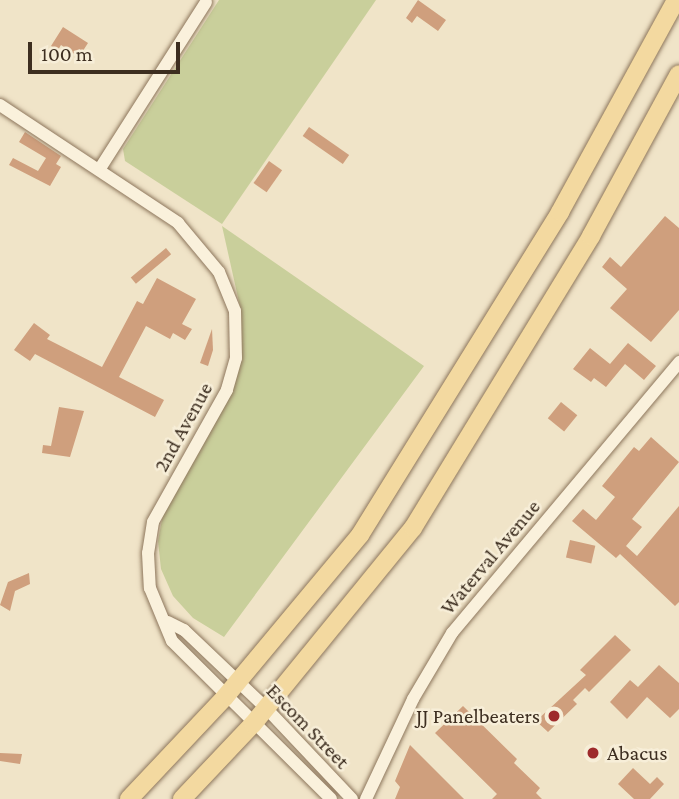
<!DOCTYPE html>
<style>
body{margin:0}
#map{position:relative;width:679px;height:799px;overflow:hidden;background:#f0e4c8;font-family:"Crimson Pro",serif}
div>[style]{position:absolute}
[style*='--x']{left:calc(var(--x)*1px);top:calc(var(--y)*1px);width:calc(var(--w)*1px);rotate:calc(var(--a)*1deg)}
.green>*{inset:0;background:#c9cf9b}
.building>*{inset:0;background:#cf9f7d;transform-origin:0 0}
.roads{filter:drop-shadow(0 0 2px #8d765c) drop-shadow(0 0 2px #8d765c)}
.street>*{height:12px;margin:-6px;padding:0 6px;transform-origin:6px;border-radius:6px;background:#faf1dc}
.primary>*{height:18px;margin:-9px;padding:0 9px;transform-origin:9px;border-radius:9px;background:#f3d9a0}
.dots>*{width:19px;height:19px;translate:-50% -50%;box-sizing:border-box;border:4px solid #f7eed8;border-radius:50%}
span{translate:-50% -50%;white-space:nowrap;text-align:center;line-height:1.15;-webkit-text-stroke:5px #f7eed8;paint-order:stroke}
.street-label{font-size:21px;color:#3d2e20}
.poi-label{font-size:21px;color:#3d2e20}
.right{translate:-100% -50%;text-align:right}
.left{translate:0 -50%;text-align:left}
.scale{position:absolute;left:28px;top:42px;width:152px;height:32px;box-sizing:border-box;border:4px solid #3d2e20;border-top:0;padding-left:9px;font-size:21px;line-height:24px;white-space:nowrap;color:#3d2e20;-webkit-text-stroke:5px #f7eed8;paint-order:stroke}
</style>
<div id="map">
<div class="green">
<i style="clip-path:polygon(219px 0,376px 0,222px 224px,125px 161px,123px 149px)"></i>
<i style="clip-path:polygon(222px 226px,424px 366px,224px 637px,193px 618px,173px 596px,161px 569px,158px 541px,163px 514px,233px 375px,241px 311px)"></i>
</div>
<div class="building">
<i style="clip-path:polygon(418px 0,446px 20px,438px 31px,417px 16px,412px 23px,406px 18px)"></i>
<i style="clip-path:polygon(63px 27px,88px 43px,79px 57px,61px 45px,58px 50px,51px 46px)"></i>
<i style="left:309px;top:127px;width:49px;height:11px;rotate:35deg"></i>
<i style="clip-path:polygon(25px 132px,61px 156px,56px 164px,61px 167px,50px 186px,9px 165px,13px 158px,38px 171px,46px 158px,19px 142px)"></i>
<i style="left:269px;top:161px;width:16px;height:27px;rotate:35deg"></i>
<i style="clip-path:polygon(665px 216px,679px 228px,679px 310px,651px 342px,610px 308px,627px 289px,602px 267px,610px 257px,621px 267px)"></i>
<i style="left:166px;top:248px;width:8px;height:46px;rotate:50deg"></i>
<i style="clip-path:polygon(157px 278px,196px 299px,182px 324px,192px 329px,185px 340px,173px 333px,170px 339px,146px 326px,119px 377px,164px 400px,155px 417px,35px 354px,30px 361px,14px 350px,34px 323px,50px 335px,47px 339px,102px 367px,137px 301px,143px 304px)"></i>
<i style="clip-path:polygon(212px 329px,213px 350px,208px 366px,200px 363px)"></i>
<i style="clip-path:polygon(628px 343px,656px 366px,644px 380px,625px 364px,606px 387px,594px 378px,591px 382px,573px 369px,590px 348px,610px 364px)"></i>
<i style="left:561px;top:402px;width:21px;height:21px;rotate:39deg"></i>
<i style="clip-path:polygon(59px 407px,84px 411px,70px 457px,42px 453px,43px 445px,51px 446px)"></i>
<i style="clip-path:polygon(651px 437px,679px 462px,632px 519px,642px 527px,626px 546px,637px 556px,679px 506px,679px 602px,675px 606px,620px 554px,616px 558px,572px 521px,583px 509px,596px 520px,615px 497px,602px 486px,634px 447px,639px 451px)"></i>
<i style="left:570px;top:540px;width:26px;height:18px;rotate:13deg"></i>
<i style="clip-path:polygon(29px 573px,30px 584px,15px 591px,10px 611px,0 605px,8px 582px)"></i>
<i style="clip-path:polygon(615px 635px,631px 650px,589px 692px,585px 688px,573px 700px,577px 704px,548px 732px,536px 721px,586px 675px,580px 670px)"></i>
<i style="clip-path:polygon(659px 665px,679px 683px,679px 709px,670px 718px,647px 697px,627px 719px,610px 702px,630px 680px,638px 687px)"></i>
<i style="clip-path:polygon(463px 706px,517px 759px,514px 763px,540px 788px,536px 793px,542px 799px,492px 799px,497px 794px,435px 733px)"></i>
<i style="clip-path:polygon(410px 745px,464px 799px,395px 799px,400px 787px,395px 781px)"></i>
<i style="clip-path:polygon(0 753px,22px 754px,20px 764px,0 761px)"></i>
<i style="clip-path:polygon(633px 768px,650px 784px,657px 777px,664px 784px,650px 799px,634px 799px,618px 784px)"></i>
</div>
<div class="roads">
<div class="street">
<i style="--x:0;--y:105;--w:214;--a:33.5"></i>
<i style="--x:178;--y:223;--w:64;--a:50.1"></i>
<i style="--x:219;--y:272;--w:42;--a:67.7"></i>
<i style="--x:235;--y:311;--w:47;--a:88.8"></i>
<i style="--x:236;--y:358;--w:33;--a:106"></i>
<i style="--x:227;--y:390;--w:151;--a:119.3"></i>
<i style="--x:153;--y:522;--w:31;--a:99"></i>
<i style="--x:148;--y:553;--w:35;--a:87"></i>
<i style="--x:150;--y:588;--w:57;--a:67.5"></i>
<i style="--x:172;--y:641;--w:224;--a:44.8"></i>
<i style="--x:99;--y:170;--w:199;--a:-57.5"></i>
<i style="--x:168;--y:622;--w:18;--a:27"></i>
<i style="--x:184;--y:630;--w:113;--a:43.6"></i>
<i style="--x:266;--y:708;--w:125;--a:46.6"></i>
<i style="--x:366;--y:799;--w:110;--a:-64.8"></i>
<i style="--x:413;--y:699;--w:77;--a:-59.4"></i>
<i style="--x:452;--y:633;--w:354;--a:-50"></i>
</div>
<div class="primary">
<i style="--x:129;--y:799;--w:140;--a:-46.7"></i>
<i style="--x:225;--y:697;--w:211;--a:-50.2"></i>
<i style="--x:360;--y:535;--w:380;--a:-58.2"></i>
<i style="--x:560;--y:212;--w:242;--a:-61.3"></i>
<i style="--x:182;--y:799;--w:103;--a:-46.6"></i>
<i style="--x:253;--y:724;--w:253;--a:-50.8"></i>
<i style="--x:413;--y:528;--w:342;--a:-58.6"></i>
<i style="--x:591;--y:236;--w:184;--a:-61.5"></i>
</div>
</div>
<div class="dots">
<i style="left:554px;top:716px;background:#9e2a2b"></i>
<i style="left:593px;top:753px;background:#9e2a2b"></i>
</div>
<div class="street-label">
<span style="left:183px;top:427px;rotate:-61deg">2nd Avenue</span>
<span style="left:490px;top:557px;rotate:-50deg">Waterval Avenue</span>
<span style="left:308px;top:726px;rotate:46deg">Escom Street</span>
</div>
<div class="poi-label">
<span class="right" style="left:540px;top:716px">JJ Panelbeaters</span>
<span class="left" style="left:607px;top:753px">Abacus</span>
</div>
<div class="scale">100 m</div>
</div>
